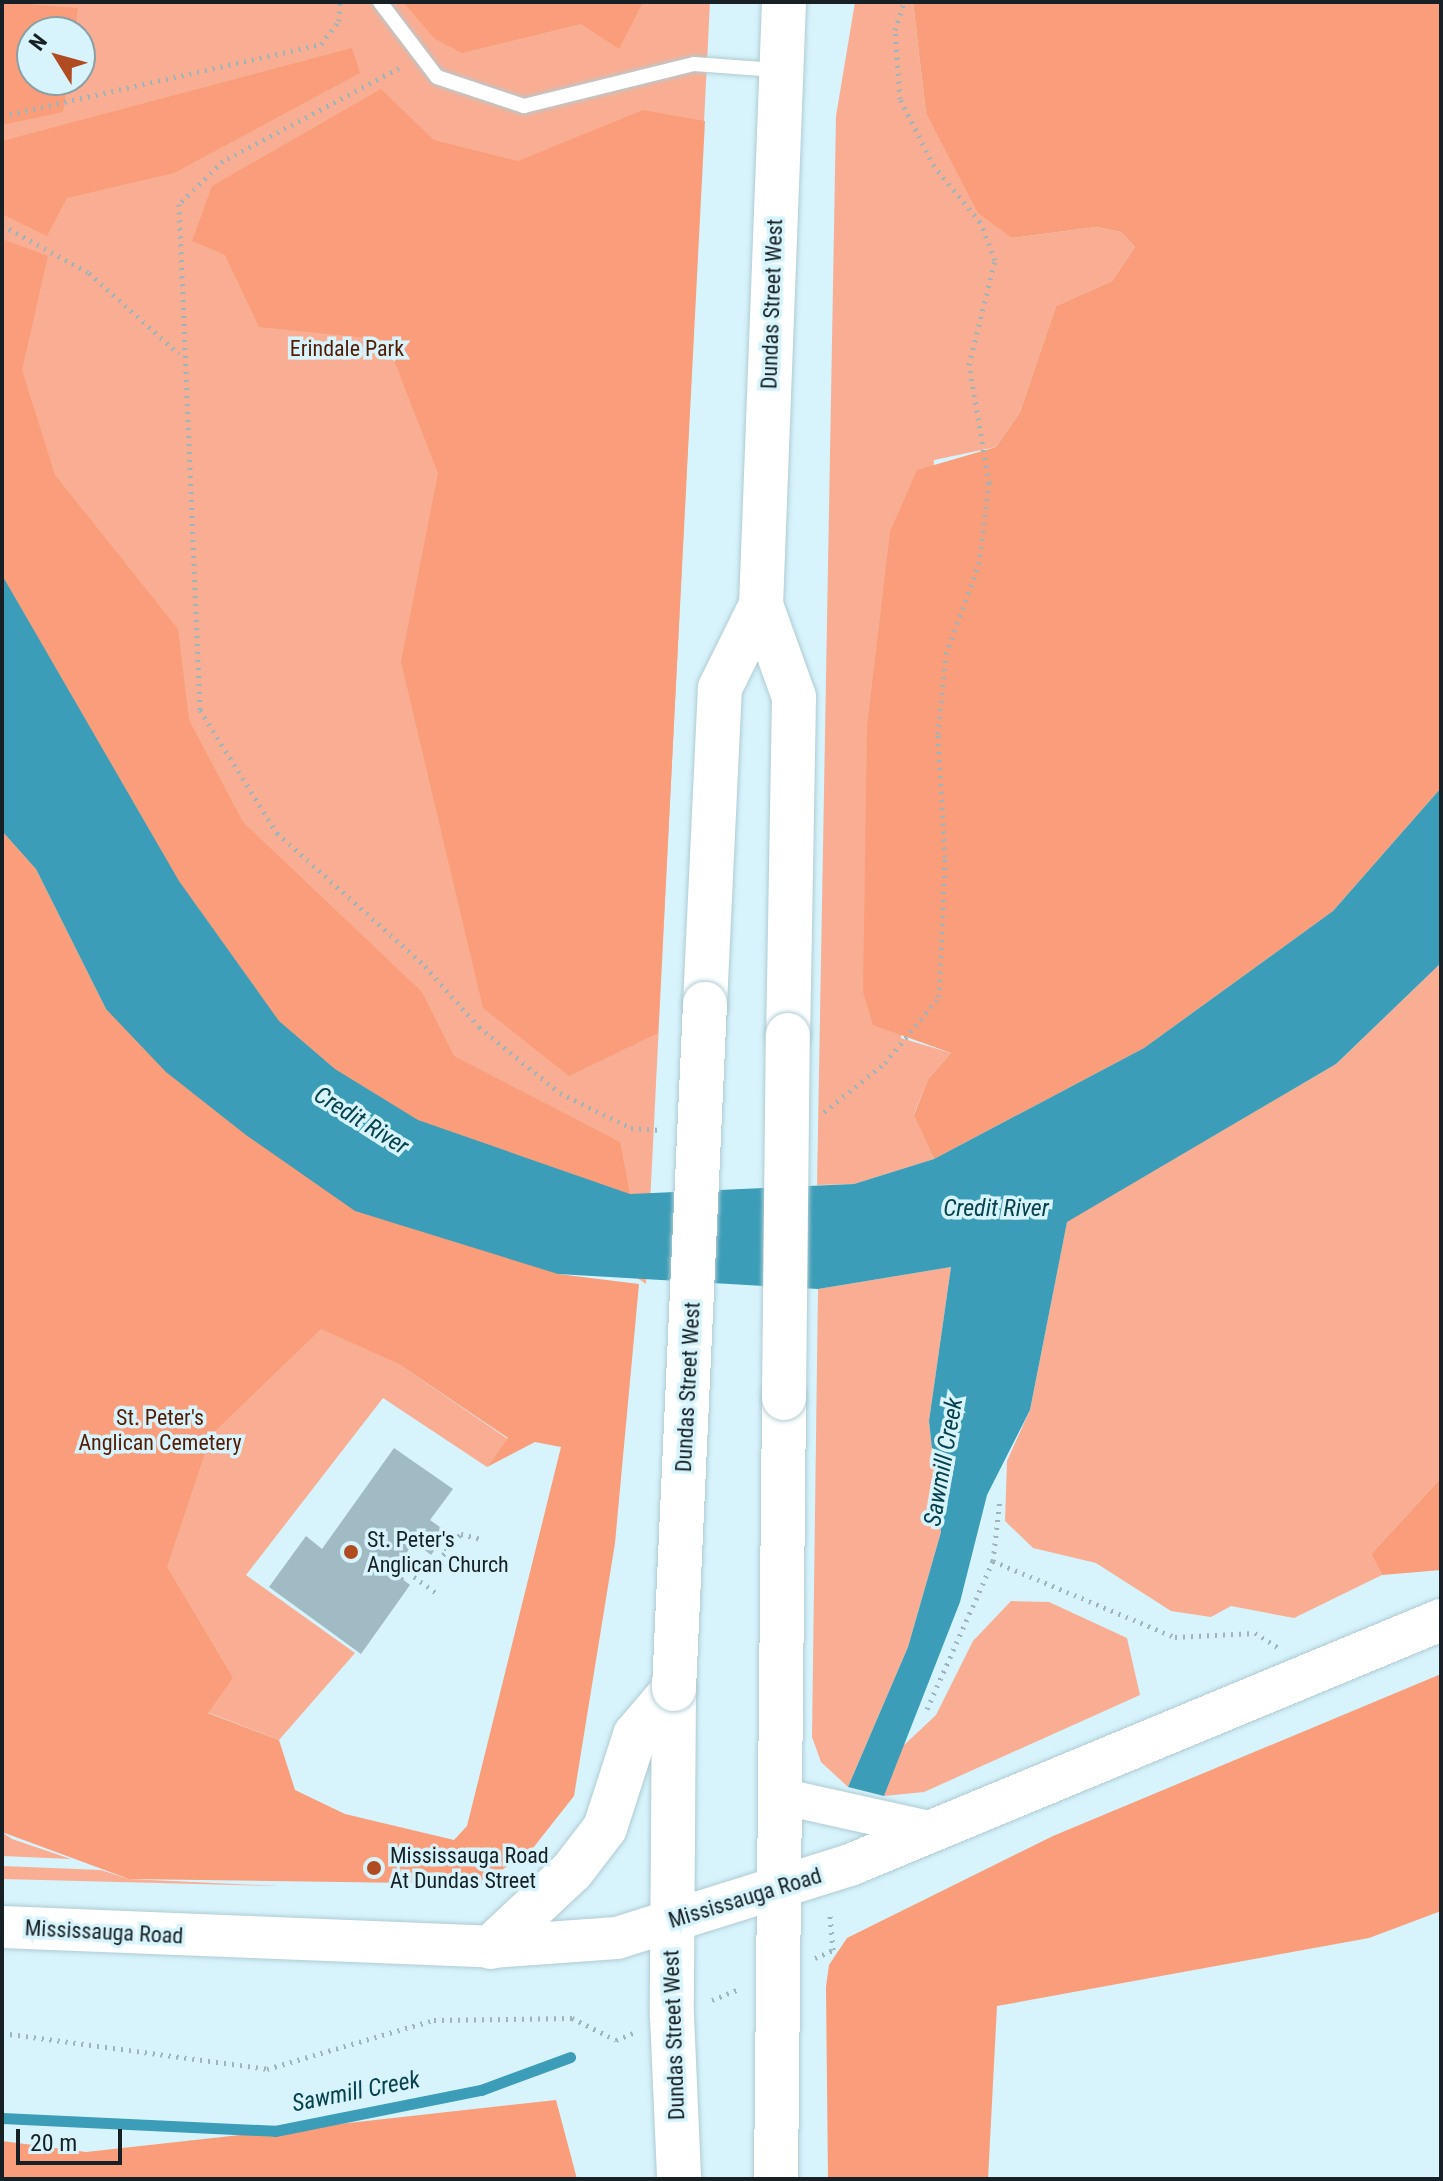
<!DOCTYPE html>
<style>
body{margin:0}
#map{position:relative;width:1443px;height:2181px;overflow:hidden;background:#d7f3fc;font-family:"Roboto Condensed",sans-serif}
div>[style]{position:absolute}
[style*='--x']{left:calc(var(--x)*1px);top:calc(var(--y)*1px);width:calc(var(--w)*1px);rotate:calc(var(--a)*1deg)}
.green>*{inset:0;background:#f9ae93}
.forest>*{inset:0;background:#fa9d7a}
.water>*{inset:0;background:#3b9db7}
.stream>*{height:11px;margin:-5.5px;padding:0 5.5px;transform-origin:5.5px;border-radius:5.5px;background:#3b9db7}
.building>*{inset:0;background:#a0bbc3}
.path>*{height:5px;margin-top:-2.5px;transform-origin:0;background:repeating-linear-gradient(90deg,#9db4bb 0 2px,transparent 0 8px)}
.roads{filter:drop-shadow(0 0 2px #afcbd4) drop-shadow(0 0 2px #afcbd4)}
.service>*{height:14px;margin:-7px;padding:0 7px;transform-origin:7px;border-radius:7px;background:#fff}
.tertiary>*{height:36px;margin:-18px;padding:0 18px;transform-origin:18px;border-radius:18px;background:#fff}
.secondary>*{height:42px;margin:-21px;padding:0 21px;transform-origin:21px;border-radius:21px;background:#fff}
.primary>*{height:44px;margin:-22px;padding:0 22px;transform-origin:22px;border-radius:22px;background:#fff}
.bridges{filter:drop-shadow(0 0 2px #afcbd4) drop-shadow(0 0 2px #afcbd4)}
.primary-bridge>*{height:44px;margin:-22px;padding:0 22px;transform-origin:22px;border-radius:22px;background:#fff}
.dots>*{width:22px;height:22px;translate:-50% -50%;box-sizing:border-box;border:4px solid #d7f3fc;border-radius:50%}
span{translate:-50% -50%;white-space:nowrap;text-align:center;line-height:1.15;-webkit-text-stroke:7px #d7f3fc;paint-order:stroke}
.street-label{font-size:22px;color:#172125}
.park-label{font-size:22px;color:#551c04}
.poi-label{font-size:22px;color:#172125}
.left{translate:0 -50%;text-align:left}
.water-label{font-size:24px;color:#064250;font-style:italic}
.frame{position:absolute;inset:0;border:4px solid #172125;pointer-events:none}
.north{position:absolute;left:16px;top:16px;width:80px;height:80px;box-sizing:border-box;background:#d7f3fc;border:2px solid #8a9fa6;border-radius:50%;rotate:307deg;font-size:22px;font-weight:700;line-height:32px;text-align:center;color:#172125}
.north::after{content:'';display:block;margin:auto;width:28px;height:36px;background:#b14b21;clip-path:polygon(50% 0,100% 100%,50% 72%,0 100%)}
.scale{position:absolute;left:16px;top:2129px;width:106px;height:36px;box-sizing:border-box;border:4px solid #172125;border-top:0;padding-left:10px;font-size:24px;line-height:28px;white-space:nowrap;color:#172125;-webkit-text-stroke:6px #d7f3fc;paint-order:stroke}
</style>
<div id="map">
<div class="green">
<i style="clip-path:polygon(evenodd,2px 2px,710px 2px,646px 1284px,36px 869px,2px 831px,2px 2px,32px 32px,80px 32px,80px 80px,32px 80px,32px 32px)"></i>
<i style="clip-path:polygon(855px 2px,913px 2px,926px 113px,1012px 238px,1096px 227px,1121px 232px,1135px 247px,1112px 281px,1056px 306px,1020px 412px,996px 447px,934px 460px,901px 1038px,951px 1053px,928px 1079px,914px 1114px,934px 1159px,854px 1184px,817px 1185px,836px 116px)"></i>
<i style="clip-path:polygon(1441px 963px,1441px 1478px,1371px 1554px,1382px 1575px,1294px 1618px,1231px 1606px,1211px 1617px,1171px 1611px,1096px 1563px,1033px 1548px,1005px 1521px,1007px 1461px,1030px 1410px,1067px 1221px,1336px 1064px)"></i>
<i style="clip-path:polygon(2px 1181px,400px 1365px,508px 1439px,487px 1467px,383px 1398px,246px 1575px,355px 1653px,279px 1740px,2px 1633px)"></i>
<i style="clip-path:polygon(951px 1267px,929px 1421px,941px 1532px,908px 1647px,848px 1787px,821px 1762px,812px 1737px,818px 1289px)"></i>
<i style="clip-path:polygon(1011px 1601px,1049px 1602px,1127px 1638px,1140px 1695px,924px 1792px,884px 1796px,903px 1746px,936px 1715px,973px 1641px)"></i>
<i style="clip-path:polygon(2px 1832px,12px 1839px,71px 1859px,2px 1856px)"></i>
<i style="clip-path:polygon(2px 1866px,101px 1870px,129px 1879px,278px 1886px,2px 1879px)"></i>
</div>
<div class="forest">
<i style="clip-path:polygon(2px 2px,78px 8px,75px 32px,32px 32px,32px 80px,68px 80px,63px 112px,2px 125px)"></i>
<i style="clip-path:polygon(403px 2px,643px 2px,619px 49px,581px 24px,462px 53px,435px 39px)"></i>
<i style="clip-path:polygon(913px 2px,1441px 2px,1441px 788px,1333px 911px,1144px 1048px,934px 1159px,914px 1115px,928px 1079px,951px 1053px,873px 1025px,863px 992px,867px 727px,890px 532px,917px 470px,996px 447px,1020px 412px,1056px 306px,1112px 281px,1135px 247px,1121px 232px,1096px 227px,1012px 238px,978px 213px,926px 113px)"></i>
<i style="clip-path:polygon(352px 48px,360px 73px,174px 173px,67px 198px,47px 236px,2px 214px,2px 141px)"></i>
<i style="clip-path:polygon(381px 89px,434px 140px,518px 161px,643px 110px,705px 121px,658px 1033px,569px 1076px,483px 1008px,401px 662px,438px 473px,386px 340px,259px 327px,225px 255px,192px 241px,212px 186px)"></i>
<i style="clip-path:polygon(2px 239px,48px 256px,22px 370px,55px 475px,178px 629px,189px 720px,243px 822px,422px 992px,454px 1056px,620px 1142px,630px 1194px,418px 1120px,335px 1069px,279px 1021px,179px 881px,2px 575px)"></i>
<i style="clip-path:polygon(evenodd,2px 831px,36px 869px,106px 1009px,558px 1274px,639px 1284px,615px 1543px,574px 1796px,533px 1848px,482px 1884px,129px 1879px,2px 1832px,2px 831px,321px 1329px,400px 1365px,508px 1438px,487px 1467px,535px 1442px,561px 1447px,467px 1826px,454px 1840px,345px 1814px,295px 1790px,279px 1740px,208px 1713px,233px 1678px,167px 1567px,211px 1435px,321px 1329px)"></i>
<i style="clip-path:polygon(1441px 1478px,1441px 1570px,1382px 1575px,1371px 1554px)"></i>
<i style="clip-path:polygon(1441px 1674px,1441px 1911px,1369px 1938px,997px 2006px,988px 2179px,828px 2179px,826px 1987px,829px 1965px,847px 1938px,1053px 1836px)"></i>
<i style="clip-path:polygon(556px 2100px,577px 2179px,2px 2179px,2px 2141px,86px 2152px)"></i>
</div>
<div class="water">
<i style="clip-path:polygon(2px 575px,179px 881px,279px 1021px,335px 1069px,418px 1120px,630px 1194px,854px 1184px,934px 1159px,1144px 1048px,1333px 911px,1441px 788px,1441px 963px,1336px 1064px,1067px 1222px,1030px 1410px,987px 1495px,960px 1602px,884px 1796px,848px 1787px,908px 1647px,941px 1532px,929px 1421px,951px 1267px,818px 1289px,558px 1274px,355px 1211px,246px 1135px,166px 1072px,106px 1009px,36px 869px,2px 831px)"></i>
</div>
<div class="stream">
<i style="--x:2;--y:2118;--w:273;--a:2.7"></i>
<i style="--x:275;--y:2131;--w:210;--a:-11.3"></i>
<i style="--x:481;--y:2090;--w:95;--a:-20.3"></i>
</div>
<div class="building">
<i style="clip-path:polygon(394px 1448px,453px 1489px,430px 1520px,447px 1532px,431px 1555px,414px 1542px,393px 1572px,410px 1585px,361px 1654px,269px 1587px,306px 1536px,322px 1549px)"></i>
</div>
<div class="path">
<i style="--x:399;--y:68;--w:199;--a:152.1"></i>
<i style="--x:223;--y:161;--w:62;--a:135.7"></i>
<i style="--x:179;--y:204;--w:506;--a:87.62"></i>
<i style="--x:200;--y:710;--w:145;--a:58"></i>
<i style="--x:277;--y:833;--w:199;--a:41.9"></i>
<i style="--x:425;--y:966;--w:81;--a:48.5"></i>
<i style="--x:479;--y:1027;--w:104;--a:39.2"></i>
<i style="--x:560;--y:1093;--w:79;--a:26.2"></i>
<i style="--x:631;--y:1128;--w:30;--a:4"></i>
<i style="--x:2;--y:116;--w:327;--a:-12.7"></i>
<i style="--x:321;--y:44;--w:29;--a:-52"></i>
<i style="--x:339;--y:21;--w:19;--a:-87"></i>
<i style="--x:2;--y:225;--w:99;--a:28.9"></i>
<i style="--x:89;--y:273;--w:121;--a:42"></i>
<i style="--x:824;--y:1112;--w:78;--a:-38.8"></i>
<i style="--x:885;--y:1063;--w:85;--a:-50.7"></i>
<i style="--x:939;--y:997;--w:140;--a:-87.5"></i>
<i style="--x:945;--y:857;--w:123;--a:-93.3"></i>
<i style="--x:938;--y:734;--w:80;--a:-84.3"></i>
<i style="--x:946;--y:654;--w:96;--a:-69.9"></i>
<i style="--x:979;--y:564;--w:82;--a:-83"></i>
<i style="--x:989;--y:483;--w:120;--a:-99.6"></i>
<i style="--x:969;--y:365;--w:108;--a:-76.1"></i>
<i style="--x:995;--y:260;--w:41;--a:-111.5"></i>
<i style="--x:980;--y:222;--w:72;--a:-129.4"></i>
<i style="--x:934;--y:166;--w:75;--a:-116.9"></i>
<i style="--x:900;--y:99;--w:69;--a:-94.1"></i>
<i style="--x:895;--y:30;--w:29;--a:-72"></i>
<i style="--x:439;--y:1543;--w:10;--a:37"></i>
<i style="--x:993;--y:1561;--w:197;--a:22.7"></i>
<i style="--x:1175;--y:1637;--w:80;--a:-2.9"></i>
<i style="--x:1255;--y:1633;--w:28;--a:32"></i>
<i style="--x:401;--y:1578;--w:9;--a:-54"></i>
<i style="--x:435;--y:1592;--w:36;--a:-144"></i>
<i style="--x:406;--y:1571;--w:7;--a:-56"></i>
<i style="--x:410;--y:1565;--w:28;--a:-8"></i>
<i style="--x:438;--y:1561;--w:35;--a:-50"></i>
<i style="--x:461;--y:1534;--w:21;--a:14"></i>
<i style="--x:927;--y:1709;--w:162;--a:-66"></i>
<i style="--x:993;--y:1561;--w:62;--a:-83.6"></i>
<i style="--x:815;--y:1958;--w:20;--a:-24"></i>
<i style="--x:833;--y:1950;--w:38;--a:-95"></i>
<i style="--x:712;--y:2000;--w:29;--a:-22"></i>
<i style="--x:2;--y:2033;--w:267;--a:7.7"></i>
<i style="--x:267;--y:2069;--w:174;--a:-16.4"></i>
<i style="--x:434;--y:2020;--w:138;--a:-0.8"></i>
<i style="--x:572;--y:2018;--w:49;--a:26.6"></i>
<i style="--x:616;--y:2040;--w:22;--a:-22"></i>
</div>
<div class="roads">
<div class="service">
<i style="--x:380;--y:2;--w:94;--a:52.8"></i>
<i style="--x:437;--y:77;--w:92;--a:18.4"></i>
<i style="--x:524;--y:106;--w:175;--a:-13.9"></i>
<i style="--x:694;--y:64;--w:82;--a:4.2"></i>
</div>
<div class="tertiary">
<i style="--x:780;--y:1796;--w:157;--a:12.5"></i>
</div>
<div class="secondary">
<i style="--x:2;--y:1927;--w:489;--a:2.3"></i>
<i style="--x:491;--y:1947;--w:126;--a:-4.1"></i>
<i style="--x:617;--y:1938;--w:244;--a:-17.4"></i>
<i style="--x:850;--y:1865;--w:640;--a:-22.52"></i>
</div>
<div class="primary">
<i style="--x:784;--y:2;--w:603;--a:92.18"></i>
<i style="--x:761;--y:605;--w:98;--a:70.3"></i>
<i style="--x:794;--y:697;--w:338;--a:91"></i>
<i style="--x:705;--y:1004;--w:316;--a:-87.3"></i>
<i style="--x:720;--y:688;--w:93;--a:-63.7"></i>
<i style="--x:674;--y:1689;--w:327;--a:90.4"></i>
<i style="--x:672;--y:2016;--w:163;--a:87.5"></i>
<i style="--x:491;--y:1947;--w:111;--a:-43.2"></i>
<i style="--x:572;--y:1871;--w:54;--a:-52.5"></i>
<i style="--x:605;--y:1828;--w:98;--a:-72.1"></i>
<i style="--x:635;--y:1735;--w:60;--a:-49.7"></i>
<i style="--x:776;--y:2179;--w:781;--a:-89.41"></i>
</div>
</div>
<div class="bridges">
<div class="primary-bridge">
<i style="--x:784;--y:1398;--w:363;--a:-89.4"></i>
<i style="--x:674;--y:1689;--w:686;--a:-87.41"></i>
</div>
</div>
<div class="dots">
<i style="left:351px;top:1552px;background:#b14b21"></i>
<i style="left:374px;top:1868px;background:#b14b21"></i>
</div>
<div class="street-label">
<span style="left:772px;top:304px;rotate:-88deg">Dundas Street West</span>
<span style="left:688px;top:1387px;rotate:-87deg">Dundas Street West</span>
<span style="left:745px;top:1898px;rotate:-17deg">Mississauga Road</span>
<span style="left:104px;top:1932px;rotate:3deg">Mississauga Road</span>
<span style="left:674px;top:2035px;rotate:-92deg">Dundas Street West</span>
</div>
<div class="park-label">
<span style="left:347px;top:349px">Erindale Park</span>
<span style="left:160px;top:1430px">St. Peter's<br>Anglican Cemetery</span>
</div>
<div class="poi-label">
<span class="left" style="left:367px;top:1552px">St. Peter's<br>Anglican Church</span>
<span class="left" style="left:390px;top:1868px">Mississauga Road<br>At Dundas Street</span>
</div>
<div class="water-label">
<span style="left:361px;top:1121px;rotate:32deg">Credit River</span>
<span style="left:996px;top:1209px">Credit River</span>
<span style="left:944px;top:1462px;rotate:-80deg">Sawmill Creek</span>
<span style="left:356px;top:2092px;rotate:-11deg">Sawmill Creek</span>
</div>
<div class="frame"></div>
<div class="north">N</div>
<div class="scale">20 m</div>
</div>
